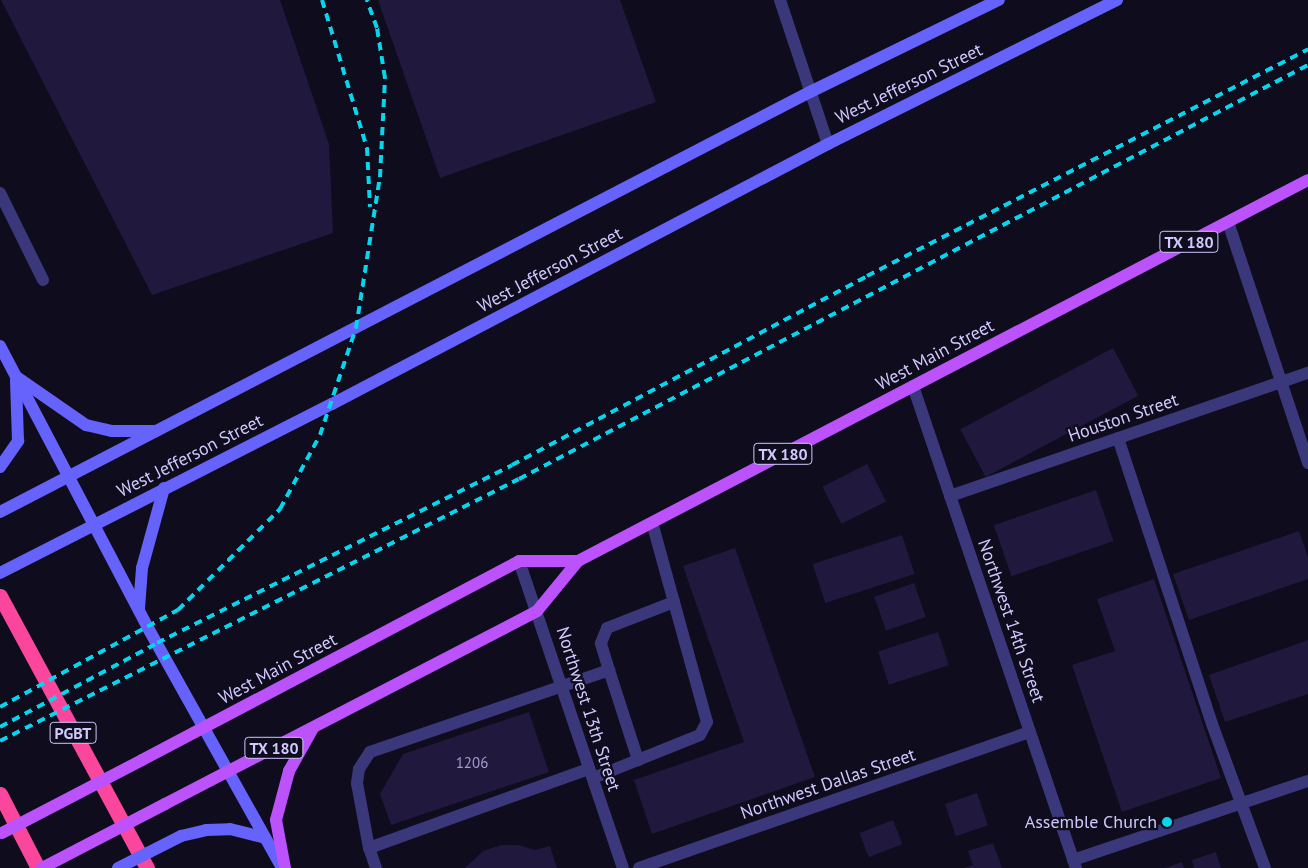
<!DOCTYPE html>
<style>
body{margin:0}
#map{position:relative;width:1308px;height:868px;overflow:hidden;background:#0f0c1d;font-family:"PT Sans",sans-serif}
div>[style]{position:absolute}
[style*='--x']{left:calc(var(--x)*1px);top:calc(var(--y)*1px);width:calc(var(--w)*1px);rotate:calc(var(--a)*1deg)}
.building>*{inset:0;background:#20183d;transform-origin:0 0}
.service>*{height:12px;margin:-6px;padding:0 6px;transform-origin:6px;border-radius:6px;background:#3a387b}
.minor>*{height:12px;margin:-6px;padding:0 6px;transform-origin:6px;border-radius:6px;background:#3a387b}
.tertiary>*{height:12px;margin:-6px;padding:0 6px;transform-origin:6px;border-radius:6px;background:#3a387b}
.secondary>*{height:12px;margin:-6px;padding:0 6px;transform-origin:6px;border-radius:6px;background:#6662fc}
.primary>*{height:12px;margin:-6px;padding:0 6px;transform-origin:6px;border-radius:6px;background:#bc52fc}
.motorway>*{height:15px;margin:-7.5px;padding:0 7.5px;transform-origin:7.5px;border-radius:7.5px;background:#fb469d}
.rail>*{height:4px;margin-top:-2px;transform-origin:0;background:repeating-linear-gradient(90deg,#05d6ee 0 8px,transparent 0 14px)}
.secondary-bridge>*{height:12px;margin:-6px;padding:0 6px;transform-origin:6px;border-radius:6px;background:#6662fc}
.primary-bridge>*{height:12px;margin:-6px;padding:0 6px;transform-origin:6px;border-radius:6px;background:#bc52fc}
.dots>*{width:14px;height:14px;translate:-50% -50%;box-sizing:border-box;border:2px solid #0f0c1d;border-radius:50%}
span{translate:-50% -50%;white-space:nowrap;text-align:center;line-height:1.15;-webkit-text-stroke:4.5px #0f0c1d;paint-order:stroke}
.number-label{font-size:15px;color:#a39dce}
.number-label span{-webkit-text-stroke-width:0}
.shield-label span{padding:1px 4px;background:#0f0c1d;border:1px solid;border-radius:4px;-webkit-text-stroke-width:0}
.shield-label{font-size:16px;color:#cfc9fe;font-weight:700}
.street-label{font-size:18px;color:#cfc9fe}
.poi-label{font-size:18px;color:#cfc9fe}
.right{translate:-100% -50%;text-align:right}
</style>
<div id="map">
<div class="building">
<i style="clip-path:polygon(1px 0,280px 0,329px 144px,333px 233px,152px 295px)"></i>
<i style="clip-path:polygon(378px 0,620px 0,656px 102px,440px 178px)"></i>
<i style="left:1113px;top:348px;width:54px;height:173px;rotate:62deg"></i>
<i style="left:867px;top:464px;width:42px;height:50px;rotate:63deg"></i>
<i style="left:1096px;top:490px;width:54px;height:108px;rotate:71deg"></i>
<i style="clip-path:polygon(1299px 531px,1308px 557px,1308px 579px,1189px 620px,1173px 574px)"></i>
<i style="left:902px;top:535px;width:41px;height:94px;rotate:72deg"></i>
<i style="clip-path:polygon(735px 548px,815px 777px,652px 834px,634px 780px,744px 742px,683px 566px)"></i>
<i style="clip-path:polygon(1154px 579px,1221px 778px,1122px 812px,1072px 665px,1115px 651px,1097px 599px)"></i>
<i style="left:914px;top:583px;width:36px;height:42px;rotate:71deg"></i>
<i style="left:938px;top:632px;width:35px;height:63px;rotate:72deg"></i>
<i style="clip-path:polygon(1308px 640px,1308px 694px,1225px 722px,1209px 675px)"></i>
<i style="clip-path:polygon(529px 712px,549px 772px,391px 825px,380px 794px,403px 754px)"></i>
<i style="left:977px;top:793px;width:34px;height:34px;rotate:71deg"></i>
<i style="left:893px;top:820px;width:26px;height:36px;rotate:69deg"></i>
<i style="clip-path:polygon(993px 843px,1002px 868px,964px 868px,973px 865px,968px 851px)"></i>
<i style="clip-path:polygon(501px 845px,518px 845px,535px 850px,550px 846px,557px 868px,465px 868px,483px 851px)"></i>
<i style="clip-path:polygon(1216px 852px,1221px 868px,1194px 868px,1192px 860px)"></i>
<i style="clip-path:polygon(1182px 862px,1184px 868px,1165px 868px)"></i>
</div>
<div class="service">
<i style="--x:0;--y:193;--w:97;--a:63.7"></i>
<i style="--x:1118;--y:438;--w:301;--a:71.8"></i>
<i style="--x:1212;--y:724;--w:153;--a:69.8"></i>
<i style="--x:609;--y:670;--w:95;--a:72.1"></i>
<i style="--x:593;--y:778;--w:115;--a:-21.9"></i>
<i style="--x:700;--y:735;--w:15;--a:-62"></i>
<i style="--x:707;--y:722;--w:206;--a:-105.4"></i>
<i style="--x:369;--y:848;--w:66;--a:-100.5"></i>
<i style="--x:357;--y:783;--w:14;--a:-82"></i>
<i style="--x:359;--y:769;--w:20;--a:-57"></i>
<i style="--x:370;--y:752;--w:253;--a:-18.9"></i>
<i style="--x:609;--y:670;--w:28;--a:-107"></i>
<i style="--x:601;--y:643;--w:16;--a:-68"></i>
<i style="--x:607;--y:628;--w:72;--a:-21.2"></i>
<i style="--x:376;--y:868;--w:21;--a:-109"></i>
<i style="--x:369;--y:848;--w:234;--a:-19.8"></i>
</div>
<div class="minor">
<i style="--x:1228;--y:222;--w:254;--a:71.6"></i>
<i style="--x:913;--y:386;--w:509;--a:71.32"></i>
<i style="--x:950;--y:496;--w:379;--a:-19"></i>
<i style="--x:519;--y:561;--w:324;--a:71.3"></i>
<i style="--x:1073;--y:860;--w:248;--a:-18.6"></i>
<i style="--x:639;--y:868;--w:414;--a:-19.2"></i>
</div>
<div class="tertiary">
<i style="--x:780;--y:0;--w:152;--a:71.6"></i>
</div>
<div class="secondary">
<i style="--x:0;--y:346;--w:318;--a:62.3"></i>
<i style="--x:148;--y:628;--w:275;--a:60.8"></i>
<i style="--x:18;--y:378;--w:83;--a:34.7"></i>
<i style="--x:86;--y:425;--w:27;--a:13"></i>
<i style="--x:112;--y:431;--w:44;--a:0"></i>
<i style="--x:0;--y:467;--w:32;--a:-55"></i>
<i style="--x:18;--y:441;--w:61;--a:-91.9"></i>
<i style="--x:0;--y:512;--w:912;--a:-27.41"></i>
<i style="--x:810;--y:92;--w:210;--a:-26"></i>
<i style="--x:0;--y:573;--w:373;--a:-27"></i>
<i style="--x:332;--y:404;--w:560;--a:-27.66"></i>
<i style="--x:828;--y:144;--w:323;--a:-26.5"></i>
<i style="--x:139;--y:608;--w:40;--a:-85.7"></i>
<i style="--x:142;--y:568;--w:83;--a:-74.6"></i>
<i style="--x:181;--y:836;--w:26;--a:-13"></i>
<i style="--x:206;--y:830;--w:24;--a:-2"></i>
<i style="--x:230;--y:829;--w:36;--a:14"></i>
</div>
<div class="primary">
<i style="--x:142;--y:760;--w:426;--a:-27.8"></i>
<i style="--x:519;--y:561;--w:59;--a:0"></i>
<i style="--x:165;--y:804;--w:419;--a:-27.4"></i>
<i style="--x:537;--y:611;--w:65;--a:-50.6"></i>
<i style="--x:578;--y:561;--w:823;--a:-27.56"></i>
<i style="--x:285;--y:868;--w:49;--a:-100.6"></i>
<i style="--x:276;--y:820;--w:51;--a:-75.1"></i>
<i style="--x:289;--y:771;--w:49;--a:-60.8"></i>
</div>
<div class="motorway">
<i style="--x:0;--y:596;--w:309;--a:61.6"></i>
<i style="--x:0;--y:794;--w:83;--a:62.8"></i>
</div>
<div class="rail">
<i style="--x:322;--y:0;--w:155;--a:73.1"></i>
<i style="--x:367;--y:148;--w:59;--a:87.1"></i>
<i style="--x:0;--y:707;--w:203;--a:-28.6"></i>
<i style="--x:178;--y:610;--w:144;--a:-44.7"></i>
<i style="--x:280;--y:509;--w:84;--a:-61.6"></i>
<i style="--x:320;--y:435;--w:113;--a:-71.4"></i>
<i style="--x:356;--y:328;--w:153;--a:-81"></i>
<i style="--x:380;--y:177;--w:99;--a:-87.1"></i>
<i style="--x:385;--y:78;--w:51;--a:-99.1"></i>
<i style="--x:377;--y:28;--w:30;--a:-110"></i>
<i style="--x:0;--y:727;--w:178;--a:-28.1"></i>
<i style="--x:157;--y:643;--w:397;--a:-26.6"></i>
<i style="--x:512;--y:465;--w:402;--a:-28"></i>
<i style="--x:867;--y:276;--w:496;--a:-27.2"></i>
<i style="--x:0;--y:741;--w:581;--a:-26.79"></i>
<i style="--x:519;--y:479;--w:891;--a:-27.69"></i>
</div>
<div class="secondary-bridge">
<i style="--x:118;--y:868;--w:71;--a:-26.9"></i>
</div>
<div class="primary-bridge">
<i style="--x:2;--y:833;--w:158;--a:-27.5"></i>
<i style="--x:42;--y:868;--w:139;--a:-27.5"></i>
</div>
<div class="dots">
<i style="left:1167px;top:822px;background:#05d6ee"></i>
</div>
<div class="number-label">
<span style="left:472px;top:763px">1206</span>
</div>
<div class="shield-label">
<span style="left:1189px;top:242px">TX 180</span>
<span style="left:783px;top:454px">TX 180</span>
<span style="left:73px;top:733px">PGBT</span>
<span style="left:274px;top:748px">TX 180</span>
</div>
<div class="street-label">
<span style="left:909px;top:84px;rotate:-26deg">West Jefferson Street</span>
<span style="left:550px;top:270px;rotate:-28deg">West Jefferson Street</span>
<span style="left:935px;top:355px;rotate:-28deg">West Main Street</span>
<span style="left:1123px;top:418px;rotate:-19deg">Houston Street</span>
<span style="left:190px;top:456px;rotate:-27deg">West Jefferson Street</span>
<span style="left:1011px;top:621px;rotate:71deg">Northwest 14th Street</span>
<span style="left:278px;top:669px;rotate:-28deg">West Main Street</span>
<span style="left:588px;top:709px;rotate:72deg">Northwest 13th Street</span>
<span style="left:828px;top:784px;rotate:-19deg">Northwest Dallas Street</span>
</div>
<div class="poi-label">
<span class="right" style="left:1157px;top:822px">Assemble Church</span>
</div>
</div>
